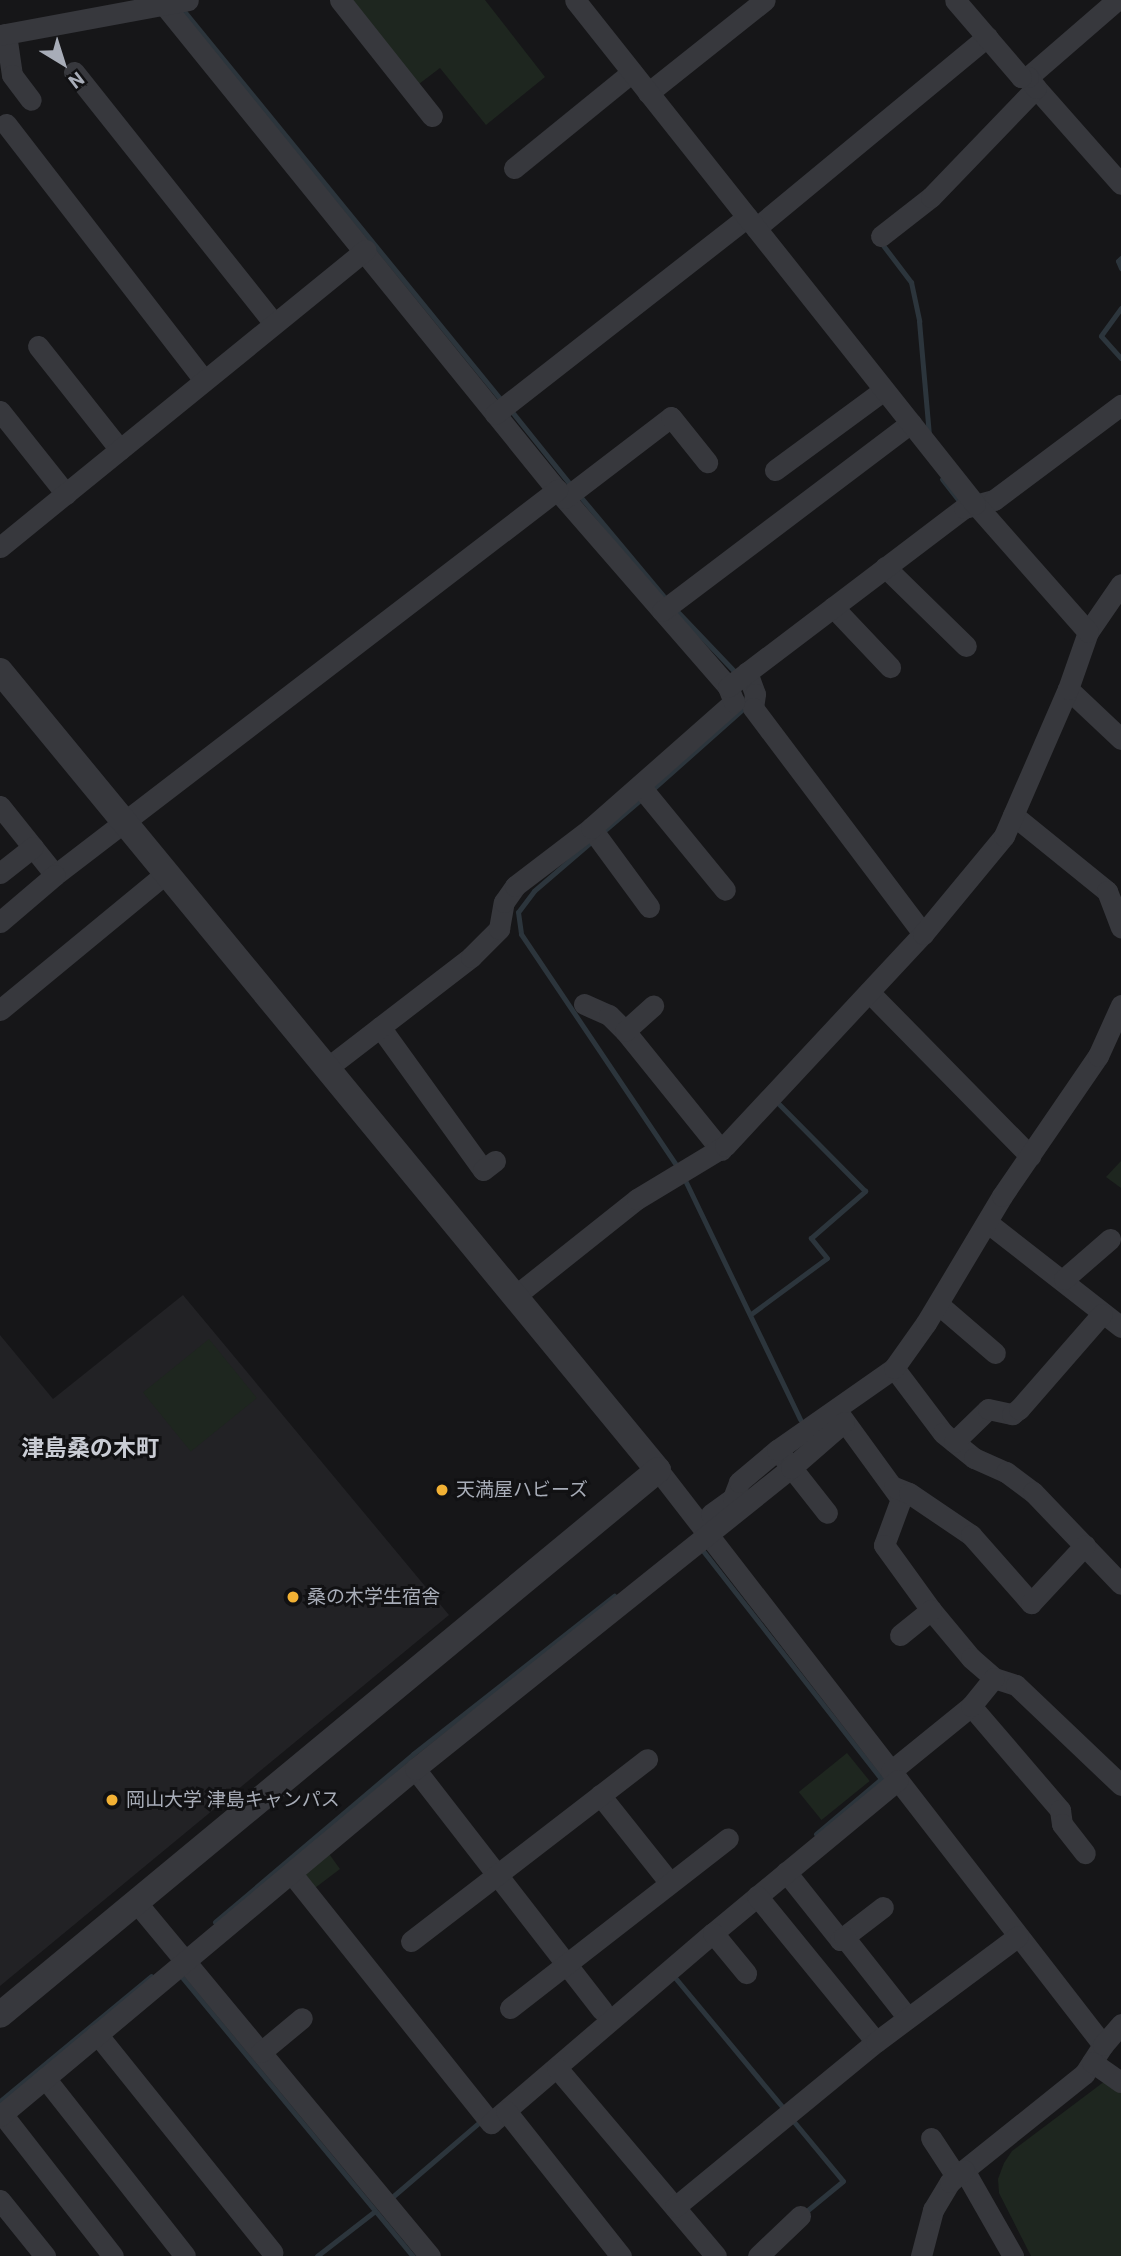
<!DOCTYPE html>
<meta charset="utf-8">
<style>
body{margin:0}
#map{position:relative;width:1121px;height:2256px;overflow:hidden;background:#161618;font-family:Roboto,"Noto Sans JP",sans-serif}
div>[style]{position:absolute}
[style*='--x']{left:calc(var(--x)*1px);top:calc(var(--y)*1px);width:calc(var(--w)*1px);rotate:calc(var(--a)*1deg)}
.built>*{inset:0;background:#222225}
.green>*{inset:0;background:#1e261f;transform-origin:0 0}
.stream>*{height:5px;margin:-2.5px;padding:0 2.5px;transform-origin:2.5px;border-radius:2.5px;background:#2c353c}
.minor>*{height:21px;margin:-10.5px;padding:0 10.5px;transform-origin:10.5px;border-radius:10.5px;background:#37383d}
.tertiary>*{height:26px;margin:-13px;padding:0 13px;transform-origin:13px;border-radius:13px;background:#37383d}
.dots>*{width:19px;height:19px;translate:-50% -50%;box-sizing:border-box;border:4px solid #111113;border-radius:50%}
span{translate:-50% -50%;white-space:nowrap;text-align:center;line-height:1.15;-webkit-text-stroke:6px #111113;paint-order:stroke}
.poi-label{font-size:19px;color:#a8adb8}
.left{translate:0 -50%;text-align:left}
.quarter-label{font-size:23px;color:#c9ccd4;font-weight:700}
.north{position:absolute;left:28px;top:28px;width:70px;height:70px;-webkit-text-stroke:5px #111113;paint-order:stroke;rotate:142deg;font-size:19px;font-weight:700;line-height:28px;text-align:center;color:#a8adb8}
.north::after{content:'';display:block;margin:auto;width:24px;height:32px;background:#a8adb8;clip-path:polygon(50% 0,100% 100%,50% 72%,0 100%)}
</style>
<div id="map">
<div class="built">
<i style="clip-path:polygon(183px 1295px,449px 1615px,0 1986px,0 1335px,53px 1399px)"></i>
</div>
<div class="green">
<i style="clip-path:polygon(347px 0,485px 0,545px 77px,486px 125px,440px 68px,415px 87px)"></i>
<i style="clip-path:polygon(1121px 1161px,1121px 1188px,1106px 1177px)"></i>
<i style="left:209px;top:1339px;width:76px;height:85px;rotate:51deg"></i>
<i style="left:847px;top:1753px;width:36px;height:62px;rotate:51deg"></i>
<i style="clip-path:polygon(327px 1851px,340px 1869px,311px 1891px,302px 1880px,305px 1868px)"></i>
<i style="clip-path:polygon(1105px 2081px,1121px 2093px,1121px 2256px,1031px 2256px,999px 2193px,998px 2179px,1004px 2163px,1012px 2151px)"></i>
</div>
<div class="stream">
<i style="--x:184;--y:11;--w:503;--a:50.81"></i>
<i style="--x:879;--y:240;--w:53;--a:52.7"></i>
<i style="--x:911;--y:282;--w:40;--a:78"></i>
<i style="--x:919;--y:321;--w:114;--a:85"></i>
<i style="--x:1121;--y:258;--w:4;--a:135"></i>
<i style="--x:1118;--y:261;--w:8;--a:67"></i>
<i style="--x:1121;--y:308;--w:34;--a:126"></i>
<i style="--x:1101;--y:336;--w:30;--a:48"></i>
<i style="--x:509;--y:408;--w:102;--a:51.3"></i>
<i style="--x:942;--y:479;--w:33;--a:52"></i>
<i style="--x:579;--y:495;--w:134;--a:50.1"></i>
<i style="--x:675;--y:609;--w:87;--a:46.4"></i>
<i style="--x:654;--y:788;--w:122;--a:-41.7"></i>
<i style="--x:606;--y:829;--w:45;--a:-40.5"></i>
<i style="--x:593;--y:840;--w:78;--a:139.2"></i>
<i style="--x:534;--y:891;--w:26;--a:127"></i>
<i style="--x:518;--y:912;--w:22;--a:82"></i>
<i style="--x:521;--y:934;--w:282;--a:56.1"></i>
<i style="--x:683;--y:1176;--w:270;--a:64.3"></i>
<i style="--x:751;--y:1314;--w:94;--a:-36.4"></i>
<i style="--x:827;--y:1258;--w:26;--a:-129"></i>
<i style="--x:811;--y:1238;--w:72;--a:-41"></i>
<i style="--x:865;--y:1191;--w:127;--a:-134.7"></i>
<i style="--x:700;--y:1547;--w:294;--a:52"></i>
<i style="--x:881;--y:1779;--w:85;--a:139.8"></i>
<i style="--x:215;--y:1922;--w:260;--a:-40.3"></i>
<i style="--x:413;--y:1754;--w:256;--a:-38.2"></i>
<i style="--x:672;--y:1974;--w:175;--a:50.3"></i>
<i style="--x:181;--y:1976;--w:364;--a:50.4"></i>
<i style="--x:0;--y:2101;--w:196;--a:-39.6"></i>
<i style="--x:790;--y:2117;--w:83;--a:50.4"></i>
<i style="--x:843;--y:2181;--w:50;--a:140.6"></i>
<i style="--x:391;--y:2198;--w:120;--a:-40.6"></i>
<i style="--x:317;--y:2256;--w:73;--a:-37.8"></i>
</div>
<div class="minor">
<i style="--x:160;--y:0;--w:631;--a:50.99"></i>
<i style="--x:557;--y:490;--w:261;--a:49"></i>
<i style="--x:340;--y:0;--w:148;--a:51.6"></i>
<i style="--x:6;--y:34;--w:41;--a:81.7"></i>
<i style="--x:12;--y:75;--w:31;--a:53"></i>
<i style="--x:0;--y:35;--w:191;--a:-10.5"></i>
<i style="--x:74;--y:72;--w:321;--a:51.5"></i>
<i style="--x:1028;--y:77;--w:118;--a:-40.9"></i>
<i style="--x:1036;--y:88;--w:128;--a:48.5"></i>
<i style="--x:648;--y:93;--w:149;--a:-38.5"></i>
<i style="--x:6;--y:124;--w:324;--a:52.3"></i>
<i style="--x:514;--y:168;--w:152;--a:-39.1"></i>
<i style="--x:756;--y:228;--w:300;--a:-39.6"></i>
<i style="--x:881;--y:236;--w:63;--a:-38"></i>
<i style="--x:931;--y:197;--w:151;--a:-46.1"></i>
<i style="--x:1036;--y:88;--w:14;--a:-126"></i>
<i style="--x:1028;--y:77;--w:7;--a:180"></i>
<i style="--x:1021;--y:77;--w:101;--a:-130.6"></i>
<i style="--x:38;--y:346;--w:132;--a:51.7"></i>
<i style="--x:0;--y:411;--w:106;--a:51.5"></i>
<i style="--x:495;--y:414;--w:320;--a:-38"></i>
<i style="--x:775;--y:470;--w:135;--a:-36.3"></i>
<i style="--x:565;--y:498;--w:133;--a:-37.4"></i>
<i style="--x:671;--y:417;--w:58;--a:51.3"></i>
<i style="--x:0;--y:547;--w:471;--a:-39.1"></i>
<i style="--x:885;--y:567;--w:113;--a:44.3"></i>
<i style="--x:833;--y:607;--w:83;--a:46.5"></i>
<i style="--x:662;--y:611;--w:312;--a:-37.1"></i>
<i style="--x:1088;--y:632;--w:58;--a:-55.5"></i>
<i style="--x:747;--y:672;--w:23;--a:70"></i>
<i style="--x:755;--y:694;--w:14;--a:98"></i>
<i style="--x:753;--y:708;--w:283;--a:53"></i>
<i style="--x:1068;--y:689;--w:73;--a:43.3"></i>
<i style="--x:640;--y:786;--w:134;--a:50.7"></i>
<i style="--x:0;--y:806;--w:88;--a:51.4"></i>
<i style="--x:55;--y:875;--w:633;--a:-37.49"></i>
<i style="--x:1013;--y:815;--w:121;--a:39"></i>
<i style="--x:1107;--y:891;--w:39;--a:69"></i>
<i style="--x:591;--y:828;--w:98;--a:53.7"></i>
<i style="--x:0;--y:873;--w:42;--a:-38.2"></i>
<i style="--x:0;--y:922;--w:72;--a:-40.5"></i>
<i style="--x:869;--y:992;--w:230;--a:45.5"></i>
<i style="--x:584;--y:1004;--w:27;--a:24"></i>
<i style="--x:609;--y:1015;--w:23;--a:45"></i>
<i style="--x:625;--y:1031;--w:153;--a:51.1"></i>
<i style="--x:0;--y:1010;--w:215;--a:-39.5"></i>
<i style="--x:380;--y:1027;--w:176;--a:54.2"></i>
<i style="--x:483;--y:1170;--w:15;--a:-37"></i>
<i style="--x:625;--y:1031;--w:38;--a:-42"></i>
<i style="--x:327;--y:1068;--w:182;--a:-37.6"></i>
<i style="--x:471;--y:957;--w:40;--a:-45"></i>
<i style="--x:499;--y:929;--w:27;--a:-80"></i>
<i style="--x:504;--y:902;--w:19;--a:-55"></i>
<i style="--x:515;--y:886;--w:96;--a:-37.3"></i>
<i style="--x:591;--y:828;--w:191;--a:-41.4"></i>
<i style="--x:734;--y:702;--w:16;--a:-112"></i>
<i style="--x:728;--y:687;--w:296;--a:-37.2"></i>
<i style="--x:964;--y:508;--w:31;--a:-15"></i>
<i style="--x:994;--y:500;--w:159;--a:-36.8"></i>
<i style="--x:988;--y:1223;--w:169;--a:38"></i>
<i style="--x:1064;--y:1279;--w:61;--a:-41"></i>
<i style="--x:515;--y:1296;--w:156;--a:-38.5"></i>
<i style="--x:637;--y:1199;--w:103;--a:-31.1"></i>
<i style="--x:725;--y:1146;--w:290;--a:-47"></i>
<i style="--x:923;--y:934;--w:127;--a:-50.4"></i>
<i style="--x:1004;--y:836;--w:160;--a:-66.5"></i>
<i style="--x:1068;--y:689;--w:60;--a:-70.7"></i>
<i style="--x:1088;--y:632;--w:171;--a:-131.4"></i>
<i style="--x:975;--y:504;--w:643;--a:-128.44"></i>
<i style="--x:938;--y:1304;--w:75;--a:40.7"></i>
<i style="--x:894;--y:1368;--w:81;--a:53"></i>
<i style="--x:943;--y:1433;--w:40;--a:39"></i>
<i style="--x:974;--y:1458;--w:35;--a:24"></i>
<i style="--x:1006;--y:1472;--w:34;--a:37"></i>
<i style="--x:1033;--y:1492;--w:127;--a:46.3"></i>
<i style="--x:837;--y:1411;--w:109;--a:54"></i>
<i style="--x:901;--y:1499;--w:49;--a:110.3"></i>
<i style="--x:884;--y:1545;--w:80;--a:54.1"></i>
<i style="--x:931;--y:1610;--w:62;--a:50.2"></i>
<i style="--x:971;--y:1658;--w:30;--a:41"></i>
<i style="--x:994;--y:1678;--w:23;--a:18"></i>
<i style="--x:1016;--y:1685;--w:145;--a:43.6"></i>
<i style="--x:954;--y:1442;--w:47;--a:-44.1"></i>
<i style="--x:988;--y:1409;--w:25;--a:12"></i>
<i style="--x:1012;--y:1414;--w:9;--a:-36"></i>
<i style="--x:1019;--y:1409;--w:126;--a:-48.9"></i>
<i style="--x:783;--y:1457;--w:71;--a:51.8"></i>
<i style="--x:658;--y:1470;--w:727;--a:52.26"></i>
<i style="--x:1103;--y:2045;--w:35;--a:123"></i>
<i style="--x:1084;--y:2074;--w:154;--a:141.3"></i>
<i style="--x:964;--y:2170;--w:99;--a:60.3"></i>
<i style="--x:894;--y:1487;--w:16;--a:22"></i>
<i style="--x:909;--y:1493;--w:75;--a:34.1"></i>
<i style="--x:971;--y:1535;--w:91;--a:48.6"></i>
<i style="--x:1031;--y:1603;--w:79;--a:-47"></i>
<i style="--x:711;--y:1514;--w:27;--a:-36"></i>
<i style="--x:733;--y:1498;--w:17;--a:-69"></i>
<i style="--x:739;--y:1482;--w:50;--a:-40.1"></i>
<i style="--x:777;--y:1450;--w:143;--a:-35"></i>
<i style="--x:894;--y:1368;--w:55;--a:-54.6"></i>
<i style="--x:926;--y:1323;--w:148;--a:-59.1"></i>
<i style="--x:1002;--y:1196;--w:170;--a:-55.6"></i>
<i style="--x:1098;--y:1056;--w:56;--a:-65.7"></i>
<i style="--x:900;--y:1635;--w:40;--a:-39"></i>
<i style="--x:971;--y:1706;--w:137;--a:49.4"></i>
<i style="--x:1060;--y:1810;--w:14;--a:82"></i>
<i style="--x:1062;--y:1824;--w:37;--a:52"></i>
<i style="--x:415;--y:1769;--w:305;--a:52.2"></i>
<i style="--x:891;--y:1771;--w:103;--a:-39.1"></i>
<i style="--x:971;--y:1706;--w:36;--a:-51"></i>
<i style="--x:600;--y:1795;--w:112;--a:51.5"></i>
<i style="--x:786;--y:1872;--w:87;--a:51.5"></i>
<i style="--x:840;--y:1940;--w:54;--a:-37.5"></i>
<i style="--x:292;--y:1874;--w:319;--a:51.4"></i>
<i style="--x:491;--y:2123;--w:292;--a:-40.6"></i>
<i style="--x:713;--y:1933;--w:240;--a:-39.6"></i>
<i style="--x:757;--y:1896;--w:188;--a:50.8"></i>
<i style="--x:136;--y:1902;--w:460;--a:50.3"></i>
<i style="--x:713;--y:1933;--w:52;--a:50.5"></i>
<i style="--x:844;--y:1937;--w:103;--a:51.7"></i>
<i style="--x:411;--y:1941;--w:298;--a:-37.6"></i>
<i style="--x:510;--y:2008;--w:276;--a:-37.9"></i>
<i style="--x:97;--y:2034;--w:280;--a:51.2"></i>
<i style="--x:1103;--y:2045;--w:28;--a:-49"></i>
<i style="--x:261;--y:2052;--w:53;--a:-39.7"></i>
<i style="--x:1092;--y:2062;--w:35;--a:35"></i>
<i style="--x:557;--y:2068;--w:246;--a:49.8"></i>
<i style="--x:45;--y:2078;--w:226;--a:51.8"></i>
<i style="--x:506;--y:2111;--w:185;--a:51.6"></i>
<i style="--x:2;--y:2114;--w:180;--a:52"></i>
<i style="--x:0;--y:2116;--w:541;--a:-39.9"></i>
<i style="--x:415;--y:1769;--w:482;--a:-38.7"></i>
<i style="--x:791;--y:1468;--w:70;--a:-41"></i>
<i style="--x:931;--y:2138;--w:45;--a:56.7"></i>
<i style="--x:0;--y:2200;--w:72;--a:51.2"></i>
<i style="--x:675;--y:2207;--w:260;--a:-39.4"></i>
<i style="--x:876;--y:2042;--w:177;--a:-36.7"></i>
<i style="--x:758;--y:2256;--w:58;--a:-43.6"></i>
<i style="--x:921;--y:2256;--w:48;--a:-75.4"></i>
<i style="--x:933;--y:2210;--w:33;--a:-59"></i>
<i style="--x:950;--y:2182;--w:18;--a:-41"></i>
</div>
<div class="tertiary">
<i style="--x:0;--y:671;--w:1035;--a:50.53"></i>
<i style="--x:658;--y:1470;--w:854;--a:140.37"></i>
</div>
<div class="dots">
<i style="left:442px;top:1490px;background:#f2b134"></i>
<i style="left:293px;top:1597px;background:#f2b134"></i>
<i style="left:112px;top:1800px;background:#f2b134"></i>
</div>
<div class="poi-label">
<span class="left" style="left:456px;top:1490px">天満屋ハビーズ</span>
<span class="left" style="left:307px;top:1597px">桑の木学生宿舎</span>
<span class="left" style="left:126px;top:1800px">岡山大学 津島キャンパス</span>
</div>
<div class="quarter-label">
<span style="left:90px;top:1449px">津島桑の木町</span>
</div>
<div class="north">N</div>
</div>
